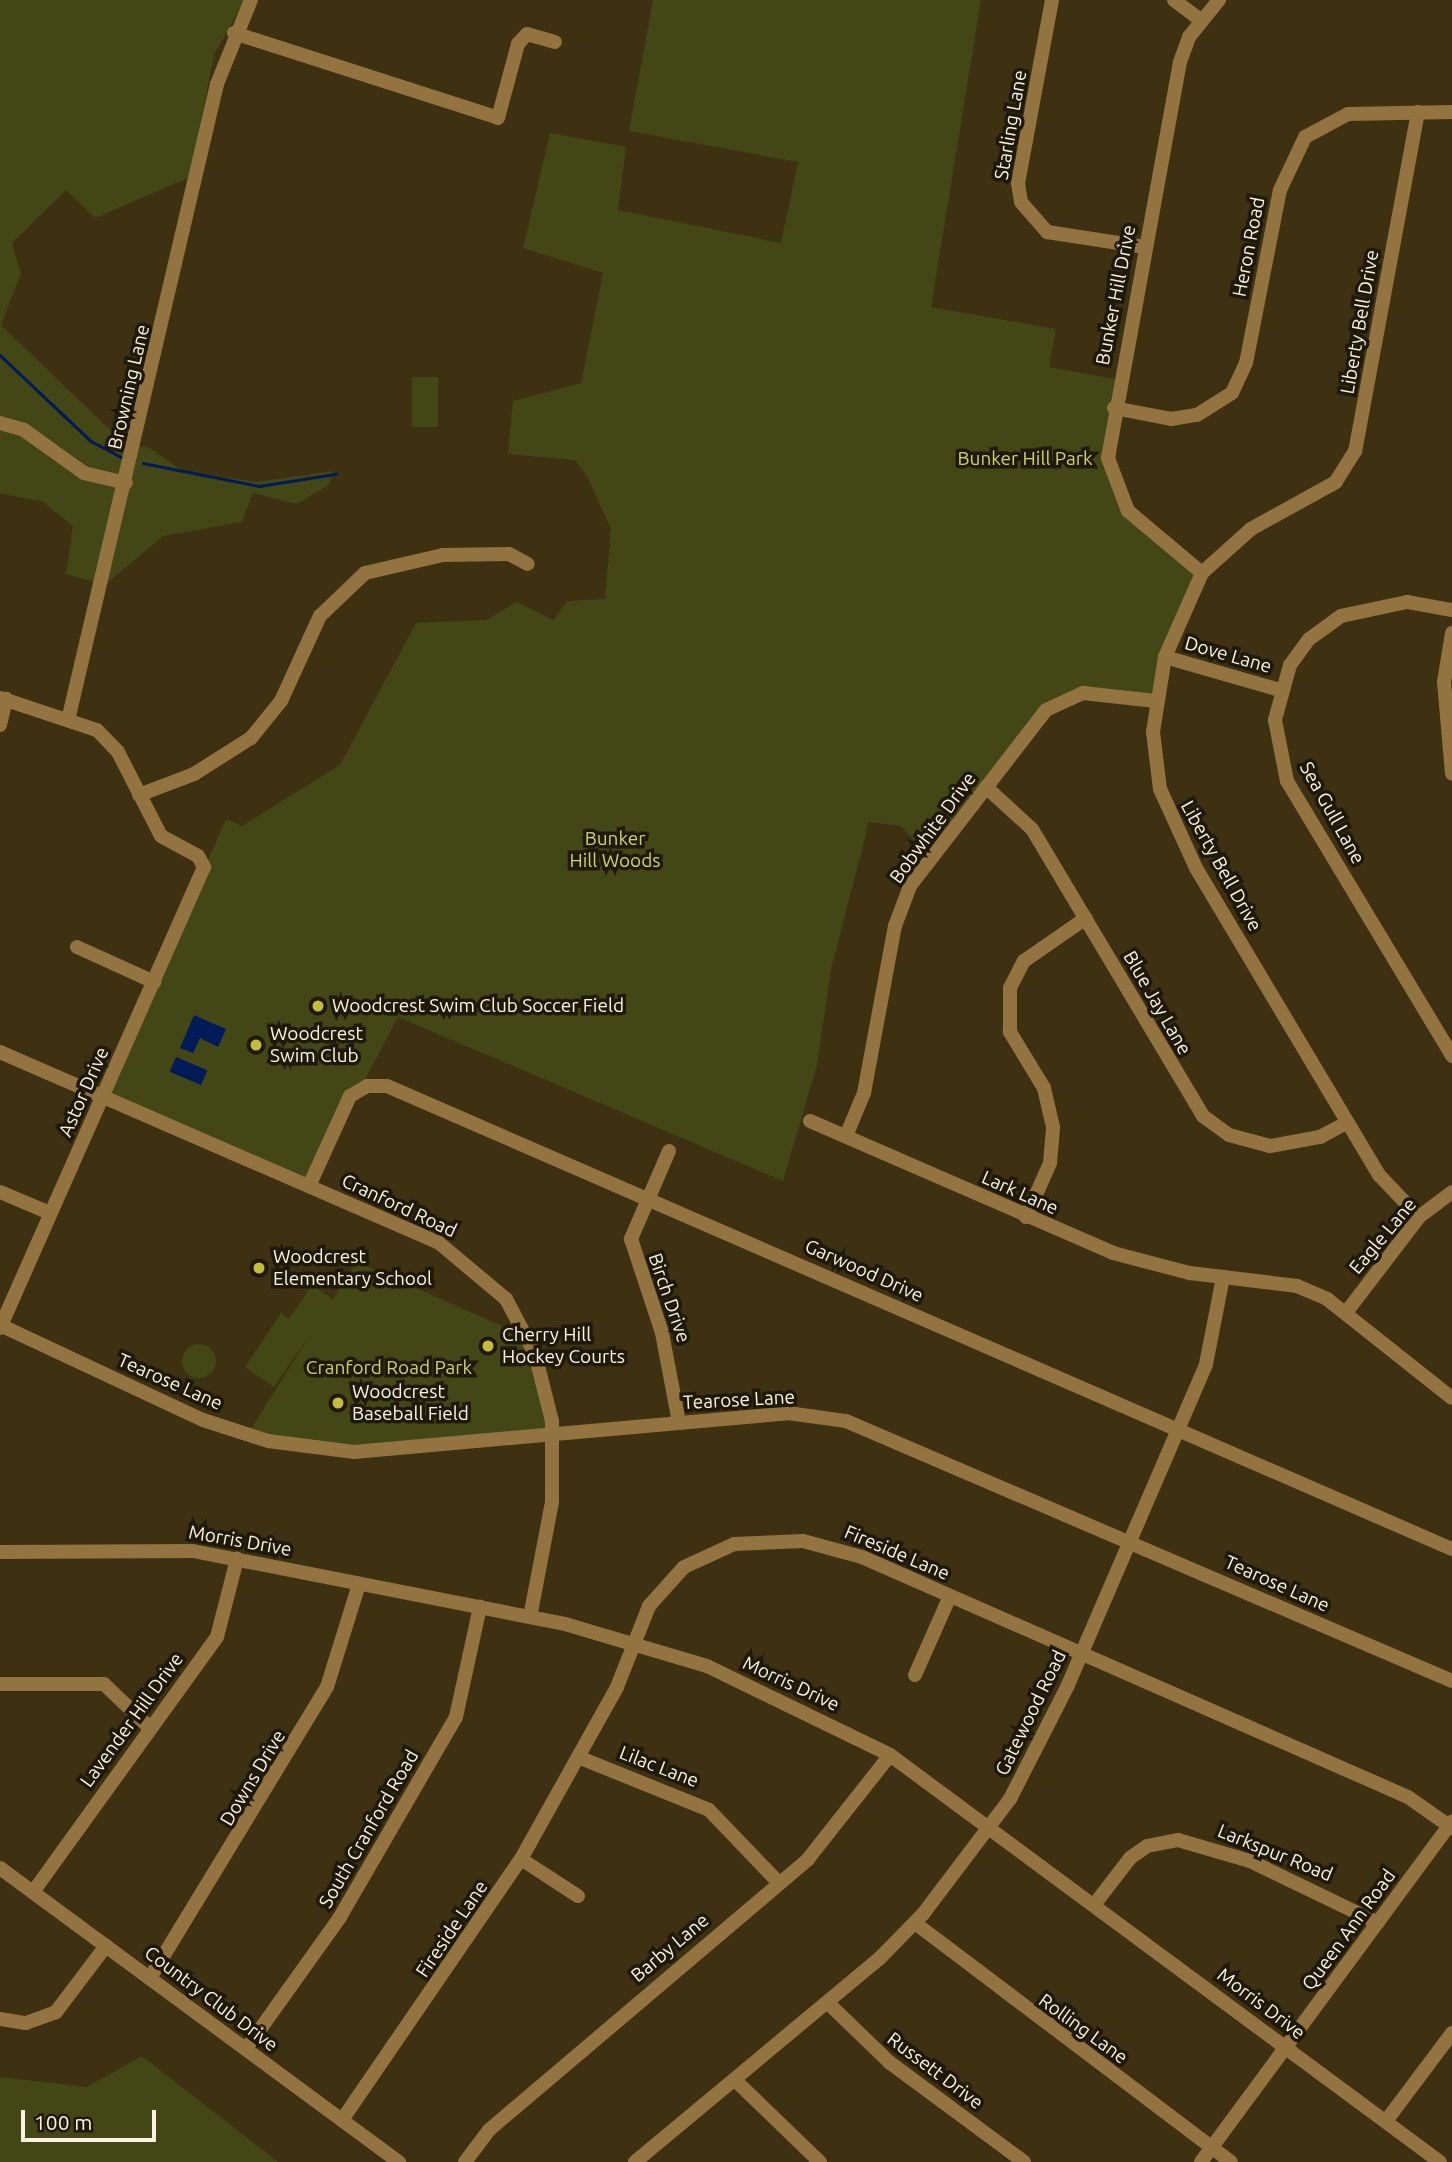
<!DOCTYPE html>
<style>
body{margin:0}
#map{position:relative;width:1452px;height:2162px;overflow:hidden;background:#3d3112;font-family:Ubuntu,sans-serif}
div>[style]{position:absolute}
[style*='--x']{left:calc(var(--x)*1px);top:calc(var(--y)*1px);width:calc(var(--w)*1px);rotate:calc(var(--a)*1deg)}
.green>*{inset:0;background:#424715;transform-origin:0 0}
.round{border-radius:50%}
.water>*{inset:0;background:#011b58;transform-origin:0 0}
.stream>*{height:2.5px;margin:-1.25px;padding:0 1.25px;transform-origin:1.25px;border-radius:1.25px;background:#011b58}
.minor>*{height:14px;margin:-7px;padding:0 7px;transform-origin:7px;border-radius:7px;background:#937340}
.dots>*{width:19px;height:19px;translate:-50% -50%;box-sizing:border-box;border:4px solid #1f190c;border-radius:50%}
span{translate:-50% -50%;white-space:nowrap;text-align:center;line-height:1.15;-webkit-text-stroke:7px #1f190c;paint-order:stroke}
.street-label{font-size:19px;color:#faf3e1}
.park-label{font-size:19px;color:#cad65e}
.poi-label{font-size:19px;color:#faf3e1}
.left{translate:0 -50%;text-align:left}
.scale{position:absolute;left:21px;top:2110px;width:135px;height:32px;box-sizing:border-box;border:4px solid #faf3e1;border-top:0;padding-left:9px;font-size:21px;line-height:24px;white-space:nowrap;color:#faf3e1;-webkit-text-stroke:5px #1f190c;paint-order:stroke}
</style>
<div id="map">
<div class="green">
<i style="clip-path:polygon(0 0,245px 0,214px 55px,190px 177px,95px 218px,66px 190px,12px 243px,21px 273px,1px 325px,126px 445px,148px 447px,183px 471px,256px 482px,333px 471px,329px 485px,297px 504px,253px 493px,242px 522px,163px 536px,105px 585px,66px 574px,73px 526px,43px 502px,0 493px)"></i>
<i style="clip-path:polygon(653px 0,981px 0,931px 307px,1056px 329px,1049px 367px,1120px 380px,1115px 480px,1167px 550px,1207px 571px,1154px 703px,1084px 697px,1046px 710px,933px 861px,901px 826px,869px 822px,831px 970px,817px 1065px,783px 1181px,398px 1017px,309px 1186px,104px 1096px,226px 819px,242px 826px,340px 765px,416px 623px,486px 620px,517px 602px,554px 620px,567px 601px,605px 599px,611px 529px,587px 476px,575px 460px,508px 454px,513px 401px,581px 383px,603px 273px,523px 248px,550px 133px,626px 147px,618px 210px,781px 243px,798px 162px,629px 131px)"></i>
<i style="left:412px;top:377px;width:26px;height:50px"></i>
<i style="clip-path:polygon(357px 1262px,527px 1337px,553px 1436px,393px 1450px,247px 1435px,312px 1332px,274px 1387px,245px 1367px,281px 1313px,289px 1319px,312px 1285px,333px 1299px)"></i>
<i class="round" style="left:182px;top:1344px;width:34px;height:34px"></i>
<i style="clip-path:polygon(142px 2056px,278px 2162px,0 2162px,0 2077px,87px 2087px)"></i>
</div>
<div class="water">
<i style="clip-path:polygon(194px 1015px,226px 1029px,218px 1047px,200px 1038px,193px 1053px,180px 1048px)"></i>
<i style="left:176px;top:1057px;width:34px;height:16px;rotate:23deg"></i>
</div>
<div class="stream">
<i style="--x:0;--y:355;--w:125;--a:43.4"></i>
<i style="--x:91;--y:441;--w:34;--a:28"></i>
<i style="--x:143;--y:463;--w:118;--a:11.2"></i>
<i style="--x:259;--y:486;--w:78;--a:-8.9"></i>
</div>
<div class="minor">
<i style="--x:1052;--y:0;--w:186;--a:100.5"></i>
<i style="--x:1018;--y:183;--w:19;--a:81"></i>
<i style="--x:1021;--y:202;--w:40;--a:49"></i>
<i style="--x:1047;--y:232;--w:99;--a:8.7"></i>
<i style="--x:1174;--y:0;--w:35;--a:37"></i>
<i style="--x:234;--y:33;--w:277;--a:17.8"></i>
<i style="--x:498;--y:118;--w:77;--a:-74.9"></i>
<i style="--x:518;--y:44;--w:13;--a:-48"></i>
<i style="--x:527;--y:34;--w:29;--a:16"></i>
<i style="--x:1418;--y:112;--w:345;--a:100.5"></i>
<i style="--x:1355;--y:451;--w:36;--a:122"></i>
<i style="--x:1336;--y:482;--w:97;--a:151.1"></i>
<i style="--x:1251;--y:529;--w:66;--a:138.1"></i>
<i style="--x:1202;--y:573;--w:92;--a:113.8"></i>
<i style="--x:1165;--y:657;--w:76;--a:99.1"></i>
<i style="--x:1153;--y:732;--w:57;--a:83"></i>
<i style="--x:1160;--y:789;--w:87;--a:65.5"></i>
<i style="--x:1196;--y:868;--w:357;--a:59.2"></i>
<i style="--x:1379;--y:1175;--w:58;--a:46.4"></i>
<i style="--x:1114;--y:408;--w:58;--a:10.9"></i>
<i style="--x:1171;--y:419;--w:26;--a:-9"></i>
<i style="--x:1197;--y:415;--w:41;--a:-32.2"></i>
<i style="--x:1232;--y:393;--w:33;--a:-65"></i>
<i style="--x:1246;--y:363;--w:176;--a:-78.9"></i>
<i style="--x:1280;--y:190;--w:59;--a:-64.7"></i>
<i style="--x:1305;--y:137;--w:49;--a:-28.1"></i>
<i style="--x:1348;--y:114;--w:104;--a:-1.1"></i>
<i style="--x:0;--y:423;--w:25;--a:16"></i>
<i style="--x:24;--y:430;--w:74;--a:35.6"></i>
<i style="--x:84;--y:473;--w:43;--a:13.4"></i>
<i style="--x:1202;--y:573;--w:97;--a:-140"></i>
<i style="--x:1128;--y:511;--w:57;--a:-110.7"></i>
<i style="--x:1108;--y:458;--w:402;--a:-79.7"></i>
<i style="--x:1180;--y:62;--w:27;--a:-70"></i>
<i style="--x:1189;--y:37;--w:48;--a:-51"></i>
<i style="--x:1452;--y:610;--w:46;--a:-169.9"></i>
<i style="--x:1407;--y:602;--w:67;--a:168"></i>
<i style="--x:1341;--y:616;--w:39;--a:144"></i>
<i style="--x:1309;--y:639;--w:32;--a:126"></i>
<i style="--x:1290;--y:665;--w:57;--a:105.3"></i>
<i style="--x:1275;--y:720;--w:62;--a:78.9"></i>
<i style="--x:1287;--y:781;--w:321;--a:59"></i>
<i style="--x:1452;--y:633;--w:50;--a:99.3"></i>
<i style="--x:1444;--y:682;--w:92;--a:85"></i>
<i style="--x:1165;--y:657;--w:120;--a:16"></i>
<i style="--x:0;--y:698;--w:102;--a:18.3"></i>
<i style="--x:97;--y:730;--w:30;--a:46"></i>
<i style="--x:118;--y:752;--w:94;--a:62.9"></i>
<i style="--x:161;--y:836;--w:42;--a:28.4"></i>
<i style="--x:198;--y:856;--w:13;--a:61"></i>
<i style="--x:204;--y:867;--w:504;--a:113.87"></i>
<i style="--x:69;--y:716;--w:649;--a:-76.82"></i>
<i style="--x:217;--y:84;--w:91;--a:-68"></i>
<i style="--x:0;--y:725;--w:27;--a:-77"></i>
<i style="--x:986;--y:787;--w:62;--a:42.4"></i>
<i style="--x:1032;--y:829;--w:334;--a:59.2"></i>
<i style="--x:1203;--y:1116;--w:32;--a:36"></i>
<i style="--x:1229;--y:1135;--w:42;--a:15"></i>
<i style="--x:1270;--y:1146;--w:51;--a:-10.2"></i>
<i style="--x:1320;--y:1137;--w:30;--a:-28"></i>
<i style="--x:139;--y:795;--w:59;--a:-20.9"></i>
<i style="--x:194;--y:774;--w:67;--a:-32.3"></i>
<i style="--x:251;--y:738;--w:48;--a:-51"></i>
<i style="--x:281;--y:701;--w:94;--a:-65.4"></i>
<i style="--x:320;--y:616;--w:62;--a:-43.7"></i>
<i style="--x:365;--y:573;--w:80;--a:-13"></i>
<i style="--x:443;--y:555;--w:66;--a:-0.9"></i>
<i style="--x:509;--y:554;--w:21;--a:28"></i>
<i style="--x:77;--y:947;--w:85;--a:24.4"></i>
<i style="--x:0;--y:1052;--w:477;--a:23.5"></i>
<i style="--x:438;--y:1242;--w:89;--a:40"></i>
<i style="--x:506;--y:1299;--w:62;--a:62.2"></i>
<i style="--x:535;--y:1354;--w:69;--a:75.8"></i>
<i style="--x:552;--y:1421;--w:81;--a:90"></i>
<i style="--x:552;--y:1502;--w:117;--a:100.8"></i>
<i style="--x:810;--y:1121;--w:331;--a:23.5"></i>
<i style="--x:1113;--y:1253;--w:80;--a:14.6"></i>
<i style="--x:1190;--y:1273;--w:108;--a:6.9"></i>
<i style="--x:1297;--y:1286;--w:33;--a:23"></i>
<i style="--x:1327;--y:1299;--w:159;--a:38.4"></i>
<i style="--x:846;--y:1136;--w:47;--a:-67.3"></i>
<i style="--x:864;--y:1093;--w:170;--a:-79.5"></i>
<i style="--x:895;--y:926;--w:43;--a:-69.4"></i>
<i style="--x:910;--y:886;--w:222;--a:-52.3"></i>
<i style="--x:1046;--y:710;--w:41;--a:-24.7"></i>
<i style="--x:1083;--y:693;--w:73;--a:6.3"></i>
<i style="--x:669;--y:1151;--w:96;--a:113.4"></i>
<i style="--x:631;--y:1239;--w:99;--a:71.7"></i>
<i style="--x:662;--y:1333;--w:91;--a:79.2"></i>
<i style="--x:309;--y:1186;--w:99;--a:-65.5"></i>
<i style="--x:350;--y:1096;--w:20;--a:-30"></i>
<i style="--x:367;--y:1086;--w:20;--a:0"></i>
<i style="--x:387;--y:1086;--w:1161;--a:23.5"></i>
<i style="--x:0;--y:1192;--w:54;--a:22.8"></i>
<i style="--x:1026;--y:1217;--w:59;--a:-66"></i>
<i style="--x:1050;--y:1163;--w:36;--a:-85"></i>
<i style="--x:1053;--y:1127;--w:40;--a:-103"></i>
<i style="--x:1044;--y:1088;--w:66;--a:-121.3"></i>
<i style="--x:1010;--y:1032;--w:44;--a:-90"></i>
<i style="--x:1010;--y:988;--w:30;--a:-63"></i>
<i style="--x:1024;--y:961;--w:75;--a:-34.7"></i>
<i style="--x:1348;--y:1310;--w:117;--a:-52.6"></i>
<i style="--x:1419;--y:1217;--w:41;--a:-37.1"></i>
<i style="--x:0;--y:1325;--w:224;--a:25.1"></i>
<i style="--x:203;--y:1420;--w:68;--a:17.9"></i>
<i style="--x:268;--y:1441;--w:87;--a:7.3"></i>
<i style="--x:354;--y:1452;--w:436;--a:-5.1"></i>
<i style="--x:788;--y:1413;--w:59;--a:7.9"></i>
<i style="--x:846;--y:1421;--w:659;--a:23.22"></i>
<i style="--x:0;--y:1552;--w:193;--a:-0.3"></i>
<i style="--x:193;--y:1551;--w:379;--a:11.1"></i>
<i style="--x:565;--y:1624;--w:148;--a:16.5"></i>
<i style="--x:707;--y:1666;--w:203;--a:25.9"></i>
<i style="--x:890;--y:1755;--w:684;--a:36.5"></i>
<i style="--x:915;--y:1675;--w:86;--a:-66.1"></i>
<i style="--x:0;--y:1684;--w:104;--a:0"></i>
<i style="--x:104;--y:1684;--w:62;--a:43.7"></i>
<i style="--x:578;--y:1757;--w:141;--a:22"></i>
<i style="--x:709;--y:1810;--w:100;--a:46.2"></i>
<i style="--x:521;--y:1859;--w:68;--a:33"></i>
<i style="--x:0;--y:1868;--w:496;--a:36.4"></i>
<i style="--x:33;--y:1892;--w:314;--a:-54.2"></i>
<i style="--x:217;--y:1637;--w:81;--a:-75.6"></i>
<i style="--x:1094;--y:1905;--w:59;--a:-52.5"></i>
<i style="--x:1130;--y:1858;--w:21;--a:-35"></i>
<i style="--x:1147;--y:1846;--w:32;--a:-11"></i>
<i style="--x:1178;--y:1840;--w:75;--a:16.3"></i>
<i style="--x:1250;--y:1861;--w:142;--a:25.8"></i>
<i style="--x:915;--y:1923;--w:396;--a:37.1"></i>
<i style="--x:150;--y:1978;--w:341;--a:-58.7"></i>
<i style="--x:327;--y:1687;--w:108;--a:-72.7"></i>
<i style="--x:828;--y:2003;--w:85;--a:44"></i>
<i style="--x:889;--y:2062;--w:168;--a:36.5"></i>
<i style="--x:0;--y:2019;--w:26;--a:9"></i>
<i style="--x:26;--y:2023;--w:32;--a:-20"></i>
<i style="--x:56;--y:2012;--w:83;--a:-52.9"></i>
<i style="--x:246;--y:2049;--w:162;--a:-54.5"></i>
<i style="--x:340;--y:1917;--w:231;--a:-59.9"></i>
<i style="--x:456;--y:1717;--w:113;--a:-77.7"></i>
<i style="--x:736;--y:2081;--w:117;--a:44"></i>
<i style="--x:342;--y:2120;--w:316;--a:-55.6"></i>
<i style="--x:521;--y:1859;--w:197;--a:-60.8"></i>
<i style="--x:617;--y:1687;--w:87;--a:-68.4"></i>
<i style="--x:649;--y:1606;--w:52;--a:-48.1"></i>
<i style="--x:684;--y:1567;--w:55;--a:-24.7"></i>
<i style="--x:734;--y:1544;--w:69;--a:-2.5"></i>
<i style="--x:803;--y:1541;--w:61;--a:15.2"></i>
<i style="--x:862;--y:1557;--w:596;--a:23.73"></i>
<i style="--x:1408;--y:1797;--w:54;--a:35.2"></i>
<i style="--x:1386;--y:2121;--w:110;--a:-53.1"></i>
<i style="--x:465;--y:2162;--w:40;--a:-53"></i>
<i style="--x:489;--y:2130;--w:419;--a:-40.3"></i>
<i style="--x:808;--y:1859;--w:132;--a:-51.7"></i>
<i style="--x:635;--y:2162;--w:319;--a:-39.8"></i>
<i style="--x:880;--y:1958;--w:62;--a:-45.7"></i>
<i style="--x:923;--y:1914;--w:144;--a:-52.9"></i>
<i style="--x:1010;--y:1799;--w:128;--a:-63"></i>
<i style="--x:1068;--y:1685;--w:349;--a:-66.7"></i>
<i style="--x:1206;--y:1364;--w:89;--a:-78.9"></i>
<i style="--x:1201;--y:2162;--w:423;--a:-53.6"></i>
</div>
<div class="dots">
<i style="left:318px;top:1006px;background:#c6bc3c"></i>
<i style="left:256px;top:1045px;background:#c6bc3c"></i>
<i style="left:259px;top:1268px;background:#c6bc3c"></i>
<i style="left:488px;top:1346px;background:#c6bc3c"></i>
<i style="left:338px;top:1403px;background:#c6bc3c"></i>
</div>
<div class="street-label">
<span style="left:1011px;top:125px;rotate:-80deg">Starling Lane</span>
<span style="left:1249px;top:247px;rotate:-79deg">Heron Road</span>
<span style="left:1116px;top:295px;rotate:-79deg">Bunker Hill Drive</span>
<span style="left:1360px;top:322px;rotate:-80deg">Liberty Bell Drive</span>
<span style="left:129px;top:387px;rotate:-77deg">Browning Lane</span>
<span style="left:1228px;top:655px;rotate:16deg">Dove Lane</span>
<span style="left:1332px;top:813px;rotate:61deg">Sea Gull Lane</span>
<span style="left:933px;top:828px;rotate:-54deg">Bobwhite Drive</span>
<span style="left:1221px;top:866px;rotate:61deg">Liberty Bell Drive</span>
<span style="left:1157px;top:1003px;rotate:60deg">Blue Jay Lane</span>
<span style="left:84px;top:1092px;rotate:-66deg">Astor Drive</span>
<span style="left:1020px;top:1193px;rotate:24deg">Lark Lane</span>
<span style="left:399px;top:1206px;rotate:25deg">Cranford Road</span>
<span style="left:1383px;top:1236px;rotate:-50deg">Eagle Lane</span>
<span style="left:864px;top:1271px;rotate:24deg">Garwood Drive</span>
<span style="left:669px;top:1298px;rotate:71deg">Birch Drive</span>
<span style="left:170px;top:1382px;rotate:24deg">Tearose Lane</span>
<span style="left:739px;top:1400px;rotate:-3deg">Tearose Lane</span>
<span style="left:240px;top:1541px;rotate:10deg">Morris Drive</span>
<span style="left:897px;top:1553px;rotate:23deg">Fireside Lane</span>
<span style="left:1277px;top:1584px;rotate:24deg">Tearose Lane</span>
<span style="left:791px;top:1684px;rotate:25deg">Morris Drive</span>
<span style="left:1031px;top:1713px;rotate:-64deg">Gatewood Road</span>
<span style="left:132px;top:1720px;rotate:-54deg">Lavender Hill Drive</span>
<span style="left:659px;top:1767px;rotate:21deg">Lilac Lane</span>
<span style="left:253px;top:1778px;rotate:-59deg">Downs Drive</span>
<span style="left:369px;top:1829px;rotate:-60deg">South Cranford Road</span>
<span style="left:1275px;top:1853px;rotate:22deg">Larkspur Road</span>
<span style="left:452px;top:1929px;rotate:-56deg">Fireside Lane</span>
<span style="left:1349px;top:1930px;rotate:-54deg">Queen Ann Road</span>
<span style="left:670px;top:1948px;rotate:-40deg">Barby Lane</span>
<span style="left:211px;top:1999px;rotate:37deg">Country Club Drive</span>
<span style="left:1261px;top:2004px;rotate:37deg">Morris Drive</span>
<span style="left:1083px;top:2029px;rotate:36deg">Rolling Lane</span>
<span style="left:935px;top:2071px;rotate:37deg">Russett Drive</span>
</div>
<div class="park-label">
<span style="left:1025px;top:459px">Bunker Hill Park</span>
<span style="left:615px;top:850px">Bunker<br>Hill Woods</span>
<span style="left:389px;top:1368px">Cranford Road Park</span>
</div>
<div class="poi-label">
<span class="left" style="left:332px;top:1006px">Woodcrest Swim Club Soccer Field</span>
<span class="left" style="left:270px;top:1045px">Woodcrest<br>Swim Club</span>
<span class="left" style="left:273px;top:1268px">Woodcrest<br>Elementary School</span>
<span class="left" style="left:502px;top:1346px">Cherry Hill<br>Hockey Courts</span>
<span class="left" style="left:352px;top:1403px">Woodcrest<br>Baseball Field</span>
</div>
<div class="scale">100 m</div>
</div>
